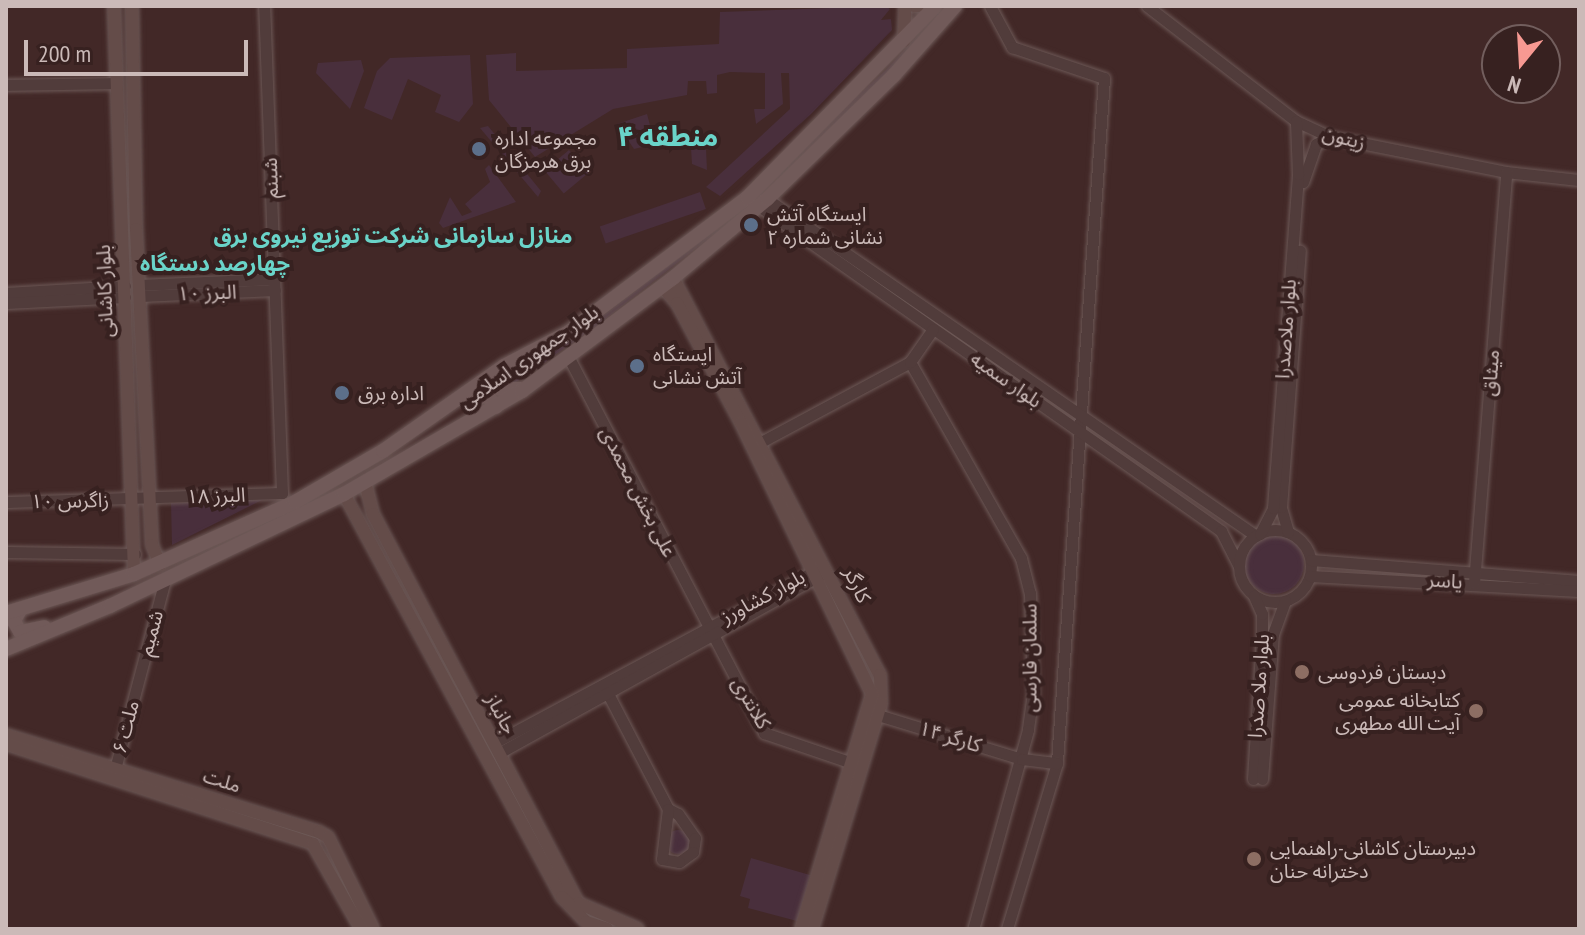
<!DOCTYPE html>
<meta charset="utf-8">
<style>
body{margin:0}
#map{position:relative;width:1585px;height:935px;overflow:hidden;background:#422827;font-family:"PT Sans Narrow","Noto Sans Arabic",sans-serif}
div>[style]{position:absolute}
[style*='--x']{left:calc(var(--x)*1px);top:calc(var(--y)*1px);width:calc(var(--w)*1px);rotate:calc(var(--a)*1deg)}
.green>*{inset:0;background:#492f3c;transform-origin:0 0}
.round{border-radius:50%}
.roads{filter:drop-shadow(0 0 2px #6c5856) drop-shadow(0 0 2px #6c5856)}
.tertiary>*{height:11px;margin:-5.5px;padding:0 5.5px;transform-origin:5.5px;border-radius:5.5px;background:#513c3b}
.tertiary>.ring{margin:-5.5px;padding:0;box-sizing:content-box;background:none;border:11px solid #513c3b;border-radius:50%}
.secondary>*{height:12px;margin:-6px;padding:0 6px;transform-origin:6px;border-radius:6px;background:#644c49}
.primary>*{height:14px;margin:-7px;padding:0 7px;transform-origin:7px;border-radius:7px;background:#715a59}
.dots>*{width:22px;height:22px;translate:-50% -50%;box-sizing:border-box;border:4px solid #372120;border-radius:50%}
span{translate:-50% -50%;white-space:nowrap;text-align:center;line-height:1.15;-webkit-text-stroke:8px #372120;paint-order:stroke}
.poi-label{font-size:20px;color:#cbbab8}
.left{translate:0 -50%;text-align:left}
.right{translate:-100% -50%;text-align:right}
.street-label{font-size:20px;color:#cbbab8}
.neighbourhood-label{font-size:22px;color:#6ad4c9;font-weight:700}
.district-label{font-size:28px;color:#6ad4c9;font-weight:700}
.frame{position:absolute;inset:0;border:8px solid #cbbab8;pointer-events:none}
.north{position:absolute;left:1481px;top:24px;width:80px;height:80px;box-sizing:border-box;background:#372120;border:2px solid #725e5d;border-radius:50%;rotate:198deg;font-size:22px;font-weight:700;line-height:32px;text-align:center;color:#cbbab8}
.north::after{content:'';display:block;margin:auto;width:28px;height:36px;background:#f79992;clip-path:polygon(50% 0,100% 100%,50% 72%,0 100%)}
.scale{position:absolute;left:24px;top:40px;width:224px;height:36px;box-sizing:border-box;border:4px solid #cbbab8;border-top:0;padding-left:10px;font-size:24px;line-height:28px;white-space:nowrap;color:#cbbab8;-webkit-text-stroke:6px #372120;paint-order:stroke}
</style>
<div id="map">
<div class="green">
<i style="clip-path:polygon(885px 6px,890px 9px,881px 20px,891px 19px,892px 30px,811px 114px,720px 196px,706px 187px,790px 109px,789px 73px,781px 73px,783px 104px,756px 124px,754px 109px,765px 109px,765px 73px,730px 72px,717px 75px,717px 93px,707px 94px,706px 81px,688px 81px,687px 95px,613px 109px,535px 157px,489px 100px,486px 55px,516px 53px,516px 71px,627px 68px,627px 49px,719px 44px,720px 12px)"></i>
<i style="clip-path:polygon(945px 6px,950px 6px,895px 67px,740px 214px,595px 327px,515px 383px,505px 382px,509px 372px,578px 335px,659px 273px,886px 70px)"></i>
<i style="clip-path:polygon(470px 55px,473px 104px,459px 122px,435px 112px,441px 95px,408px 79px,392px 120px,364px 108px,377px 71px,390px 58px)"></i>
<i style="clip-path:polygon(361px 60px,364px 71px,350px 109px,316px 73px,318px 63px)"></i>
<i style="clip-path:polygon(647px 114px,655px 144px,634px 149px,617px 124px)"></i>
<i style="clip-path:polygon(488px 126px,541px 191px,538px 197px,480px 128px)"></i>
<i style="clip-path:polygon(696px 132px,697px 149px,706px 148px,707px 170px,692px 164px,690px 133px)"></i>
<i style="left:569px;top:150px;width:30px;height:32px;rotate:50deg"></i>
<i style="clip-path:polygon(489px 165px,516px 202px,443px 228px,439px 223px,450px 197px,462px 216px,472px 212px,465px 204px,490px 182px,485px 169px)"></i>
<i style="left:700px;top:192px;width:18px;height:106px;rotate:71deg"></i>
<i style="clip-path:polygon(264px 499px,172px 545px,171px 503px)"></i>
<i class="round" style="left:1244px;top:534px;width:60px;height:60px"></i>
<i class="round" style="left:666px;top:830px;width:24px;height:24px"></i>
<i style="clip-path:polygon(751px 858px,810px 875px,797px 921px,748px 908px,750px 899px,740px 896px)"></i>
</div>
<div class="roads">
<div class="tertiary">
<i style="--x:990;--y:6;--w:47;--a:61.8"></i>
<i style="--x:1012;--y:47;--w:97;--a:18.6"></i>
<i style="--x:1104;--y:78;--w:687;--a:93.93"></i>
<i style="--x:1057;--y:763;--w:173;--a:106.8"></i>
<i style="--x:1147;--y:6;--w:188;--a:37.7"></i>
<i style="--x:1296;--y:121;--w:38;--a:25"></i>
<i style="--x:1331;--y:137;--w:178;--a:11.3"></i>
<i style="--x:1506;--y:172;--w:73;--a:6.3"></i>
<i style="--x:6;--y:85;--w:110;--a:-1"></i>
<i style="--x:1303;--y:182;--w:40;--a:-71.1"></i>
<i style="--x:1316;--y:144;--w:17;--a:-25"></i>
<i style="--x:767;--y:199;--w:594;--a:34.57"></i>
<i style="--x:759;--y:206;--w:565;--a:35.12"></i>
<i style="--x:1221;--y:531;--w:39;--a:63"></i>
<i style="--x:139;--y:285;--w:135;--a:-2.5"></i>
<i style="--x:6;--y:293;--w:119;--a:-3.4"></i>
<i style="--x:140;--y:296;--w:135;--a:-2.5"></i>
<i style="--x:6;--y:303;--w:119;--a:-2.9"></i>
<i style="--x:569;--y:358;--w:423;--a:62.5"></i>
<i style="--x:764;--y:733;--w:93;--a:18.8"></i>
<i style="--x:910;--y:362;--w:225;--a:60.5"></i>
<i style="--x:1021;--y:558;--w:36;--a:76"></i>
<i style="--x:1030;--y:593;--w:100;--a:88.3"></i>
<i style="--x:1033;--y:693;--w:37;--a:98"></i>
<i style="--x:1028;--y:730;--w:206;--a:105.4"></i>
<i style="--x:761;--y:442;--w:169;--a:-28.2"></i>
<i style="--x:910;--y:362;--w:40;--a:-55.1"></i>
<i style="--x:6;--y:502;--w:276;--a:-1.9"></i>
<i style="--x:282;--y:493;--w:487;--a:-92.1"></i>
<i class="ring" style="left:1239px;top:530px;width:61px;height:61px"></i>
<i style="--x:1288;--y:532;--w:26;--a:-106"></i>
<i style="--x:1281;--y:507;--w:257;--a:-85.8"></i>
<i style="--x:1260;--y:534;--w:29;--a:-63"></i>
<i style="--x:1273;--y:508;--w:335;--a:-85.7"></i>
<i style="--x:1298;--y:174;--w:53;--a:-92.2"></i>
<i style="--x:6;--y:552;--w:129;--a:0.9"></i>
<i style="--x:1311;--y:560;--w:269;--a:4.5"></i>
<i style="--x:1310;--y:576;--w:269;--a:3.2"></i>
<i style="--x:1474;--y:583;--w:412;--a:-85.5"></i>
<i style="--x:605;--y:688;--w:136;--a:62.5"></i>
<i style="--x:878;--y:715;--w:151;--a:17"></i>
<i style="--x:1022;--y:759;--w:35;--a:7"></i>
<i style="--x:494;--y:743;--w:368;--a:-28.2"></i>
<i style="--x:499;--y:753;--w:369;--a:-29"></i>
<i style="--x:115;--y:769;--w:196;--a:-75.2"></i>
<i style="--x:1253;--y:779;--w:145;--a:-86.4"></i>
<i style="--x:1262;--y:634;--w:20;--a:-90"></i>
<i style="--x:1262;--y:614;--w:20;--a:-114"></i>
<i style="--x:1262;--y:779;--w:145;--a:-85.7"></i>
<i style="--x:1273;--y:634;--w:35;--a:-70"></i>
<i style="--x:668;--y:809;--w:11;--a:27"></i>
<i style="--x:678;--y:814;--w:29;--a:55"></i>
<i style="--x:695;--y:838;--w:14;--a:98"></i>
<i style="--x:693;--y:852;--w:17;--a:144"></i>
<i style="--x:679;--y:862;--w:17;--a:-170"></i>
<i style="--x:662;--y:859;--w:50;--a:-83.2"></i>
</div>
<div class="secondary">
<i style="--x:114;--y:6;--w:568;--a:87.98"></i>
<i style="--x:132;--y:6;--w:223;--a:89"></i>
<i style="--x:136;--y:229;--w:316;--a:87.1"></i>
<i style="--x:152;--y:545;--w:21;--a:67"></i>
<i style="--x:914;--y:6;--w:4;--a:0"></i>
<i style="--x:904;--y:41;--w:35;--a:-88"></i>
<i style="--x:673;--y:278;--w:448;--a:62.5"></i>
<i style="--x:880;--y:675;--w:29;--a:88"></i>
<i style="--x:881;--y:704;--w:235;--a:107"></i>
<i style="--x:662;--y:286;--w:23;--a:49"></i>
<i style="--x:677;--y:303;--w:136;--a:61.9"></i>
<i style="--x:741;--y:423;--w:301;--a:64.2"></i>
<i style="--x:872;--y:694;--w:245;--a:106.8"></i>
<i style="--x:365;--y:482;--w:33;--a:76"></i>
<i style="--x:373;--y:514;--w:440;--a:62.2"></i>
<i style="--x:578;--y:903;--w:65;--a:23.4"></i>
<i style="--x:344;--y:494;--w:458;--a:61.6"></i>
<i style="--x:562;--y:897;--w:35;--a:46"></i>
<i style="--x:586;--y:922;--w:22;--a:18"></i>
<i style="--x:6;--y:735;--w:328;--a:17.2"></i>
<i style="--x:319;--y:832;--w:10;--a:29"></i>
<i style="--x:328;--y:837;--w:102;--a:63.9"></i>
<i style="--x:6;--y:744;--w:323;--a:18"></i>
<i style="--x:313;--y:844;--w:98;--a:60.5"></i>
</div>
<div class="primary">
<i style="--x:494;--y:373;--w:17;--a:69"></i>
<i style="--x:500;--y:389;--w:21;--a:0"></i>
<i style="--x:463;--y:396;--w:26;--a:2"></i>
<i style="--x:489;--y:397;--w:12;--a:55"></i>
<i style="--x:20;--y:610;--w:13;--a:119"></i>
<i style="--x:14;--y:621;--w:13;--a:61"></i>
<i style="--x:20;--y:632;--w:25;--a:-11"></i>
<i style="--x:6;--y:613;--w:134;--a:-16.9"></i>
<i style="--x:134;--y:574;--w:176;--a:-24.1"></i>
<i style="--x:295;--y:502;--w:102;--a:-30.1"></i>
<i style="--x:383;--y:451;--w:148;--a:-35.1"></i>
<i style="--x:504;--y:366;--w:73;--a:-27.6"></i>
<i style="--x:569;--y:332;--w:223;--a:-37"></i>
<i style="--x:747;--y:198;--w:269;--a:-45.5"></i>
<i style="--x:6;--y:649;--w:113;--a:-22.5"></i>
<i style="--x:110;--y:606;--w:259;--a:-25.6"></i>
<i style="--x:344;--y:494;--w:206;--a:-30.1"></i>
<i style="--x:522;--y:391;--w:189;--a:-36.8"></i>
<i style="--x:673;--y:278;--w:123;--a:-40"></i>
<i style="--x:767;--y:199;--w:177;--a:-44.3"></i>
<i style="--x:894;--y:75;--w:92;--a:-48.5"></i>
</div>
</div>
<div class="dots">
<i style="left:479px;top:149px;background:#5c6f8a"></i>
<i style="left:751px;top:225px;background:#5c6f8a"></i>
<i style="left:637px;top:366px;background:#5c6f8a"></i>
<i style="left:342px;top:393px;background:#5c6f8a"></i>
<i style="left:1302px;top:672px;background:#8d6e63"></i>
<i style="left:1476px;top:711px;background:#8d6e63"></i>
<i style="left:1254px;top:859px;background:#8d6e63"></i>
</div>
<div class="poi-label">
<span class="left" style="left:495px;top:150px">مجموعه اداره<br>برق هرمزگان</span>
<span class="left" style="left:767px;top:226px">ایستگاه آتش<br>نشانی شماره ۲</span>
<span class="left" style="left:653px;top:366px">ایستگاه<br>آتش نشانی</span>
<span class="left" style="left:358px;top:393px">اداره برق</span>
<span class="left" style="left:1318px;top:672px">دبستان فردوسی</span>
<span class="right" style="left:1460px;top:712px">کتابخانه عمومی<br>آیت الله مطهری</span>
<span class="left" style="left:1270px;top:860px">دبیرستان کاشانی-راهنمایی<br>دخترانه حنان</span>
</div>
<div class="street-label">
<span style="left:1344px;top:138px;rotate:15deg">زیتون</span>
<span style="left:271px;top:178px;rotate:-92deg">شبنم</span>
<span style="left:105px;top:291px;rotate:-92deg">بلوار کاشانی</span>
<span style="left:207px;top:293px;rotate:-2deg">البرز ۱۰</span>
<span style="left:1286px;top:329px;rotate:-86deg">بلوار ملاصدرا</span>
<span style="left:529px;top:357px;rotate:-35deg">بلوار جمهوری اسلامی</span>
<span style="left:1491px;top:373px;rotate:-86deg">میثاق</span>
<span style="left:1006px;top:380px;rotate:35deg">بلوار سمیه</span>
<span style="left:638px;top:492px;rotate:63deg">علی بخش محمدی</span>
<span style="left:216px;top:496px;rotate:-2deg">البرز ۱۸</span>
<span style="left:70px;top:501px;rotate:-1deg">زاگرس ۱۰</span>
<span style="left:1445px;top:581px;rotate:4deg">یاسر</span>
<span style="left:857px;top:585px;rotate:65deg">کارگر</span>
<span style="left:763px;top:597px;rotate:-28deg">بلوار کشاورز</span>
<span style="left:151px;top:633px;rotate:-75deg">شمیم</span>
<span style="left:1030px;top:658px;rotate:-90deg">سلمان فارسی</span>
<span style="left:1259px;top:686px;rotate:-86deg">بلوار ملا صدرا</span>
<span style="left:751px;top:703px;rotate:60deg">کلانتری</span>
<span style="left:501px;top:714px;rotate:62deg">جانباز</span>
<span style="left:126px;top:727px;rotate:-75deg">ملت ۶</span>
<span style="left:950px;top:737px;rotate:17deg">کارگر ۱۴</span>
<span style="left:222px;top:781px;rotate:17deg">ملت</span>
</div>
<div class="neighbourhood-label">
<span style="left:393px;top:236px">منازل سازمانی شرکت توزیع نیروی برق</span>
<span style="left:215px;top:264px">چهارصد دستگاه</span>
</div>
<div class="district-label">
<span style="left:668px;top:136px">منطقه ۴</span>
</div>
<div class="frame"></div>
<div class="north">N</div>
<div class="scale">200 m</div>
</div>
